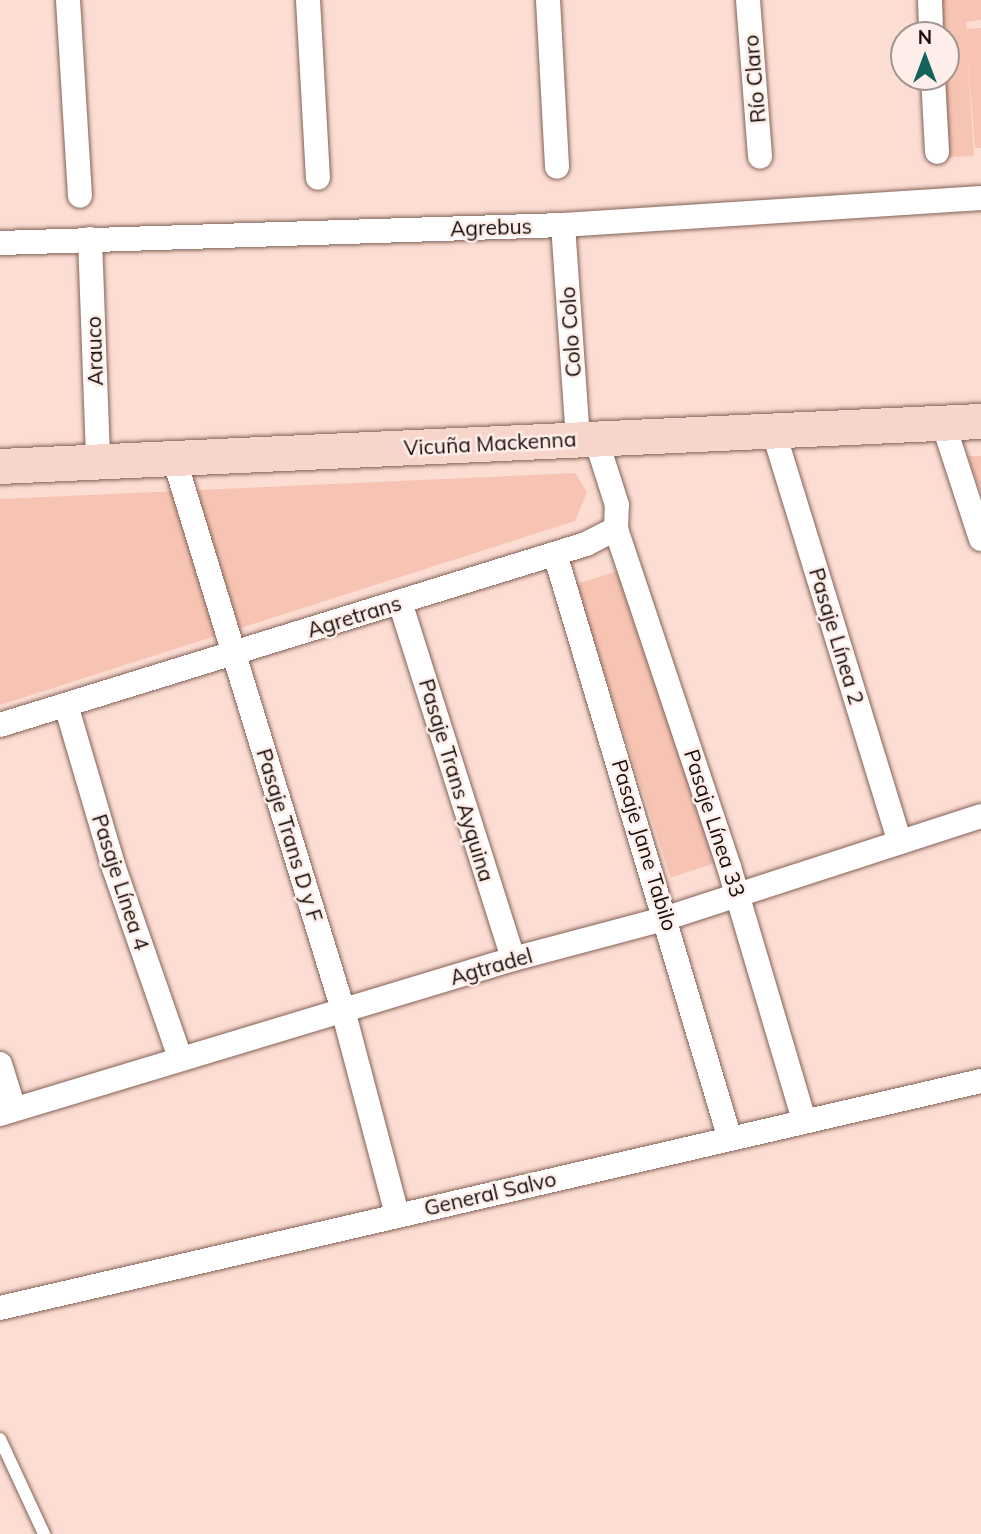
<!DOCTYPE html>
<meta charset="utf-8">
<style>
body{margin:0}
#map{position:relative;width:981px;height:1534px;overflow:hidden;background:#fcddd3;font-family:Mulish,sans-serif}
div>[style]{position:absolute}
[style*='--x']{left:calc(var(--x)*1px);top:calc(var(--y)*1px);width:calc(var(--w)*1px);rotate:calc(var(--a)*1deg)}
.green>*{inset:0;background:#f7c4b3;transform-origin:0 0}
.roads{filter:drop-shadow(0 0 2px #836257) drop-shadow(0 0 2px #836257)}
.lane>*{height:12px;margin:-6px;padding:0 6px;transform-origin:6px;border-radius:6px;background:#fff}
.street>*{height:24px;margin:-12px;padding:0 12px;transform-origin:12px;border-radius:12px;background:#fff}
.secondary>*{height:35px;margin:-17.5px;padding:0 17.5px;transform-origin:17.5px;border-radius:17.5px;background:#f7d5ca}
span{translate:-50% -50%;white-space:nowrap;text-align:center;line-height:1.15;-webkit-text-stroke:5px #feeee9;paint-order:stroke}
.street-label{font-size:21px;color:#190d09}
.north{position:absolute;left:890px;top:21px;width:70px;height:70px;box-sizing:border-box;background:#feeee9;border:2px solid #a2948f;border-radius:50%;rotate:0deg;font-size:19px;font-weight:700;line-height:28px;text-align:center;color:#190d09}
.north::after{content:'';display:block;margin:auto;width:24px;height:32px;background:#14625d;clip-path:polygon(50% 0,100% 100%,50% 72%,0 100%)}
</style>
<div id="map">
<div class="green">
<i style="clip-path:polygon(937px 0,981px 0,981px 20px,966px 22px,967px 29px,981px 28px,981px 148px,975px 148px,967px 48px,974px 156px,946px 157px,941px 77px,946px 77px,946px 35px,939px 35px)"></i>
<i style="clip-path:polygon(968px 456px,981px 456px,981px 493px)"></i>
<i style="clip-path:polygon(575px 473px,587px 492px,575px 521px,0 705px,0 499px)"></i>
<i style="left:623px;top:569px;width:308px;height:50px;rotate:72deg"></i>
</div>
<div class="roads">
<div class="lane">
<i style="--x:0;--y:1439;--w:105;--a:65.1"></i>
</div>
<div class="street">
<i style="--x:68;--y:0;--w:196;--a:86.5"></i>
<i style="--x:308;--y:0;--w:178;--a:86.8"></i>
<i style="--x:548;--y:0;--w:167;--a:86.9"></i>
<i style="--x:748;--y:0;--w:157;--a:85.6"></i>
<i style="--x:930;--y:0;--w:35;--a:88"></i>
<i style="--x:933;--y:77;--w:75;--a:86.9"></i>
<i style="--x:563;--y:225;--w:215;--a:86"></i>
<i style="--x:90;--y:239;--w:223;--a:87.9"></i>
<i style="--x:0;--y:243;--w:563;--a:-1.83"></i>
<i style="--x:563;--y:225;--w:419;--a:-3.7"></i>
<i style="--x:943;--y:423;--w:122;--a:71.9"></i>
<i style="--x:773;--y:430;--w:431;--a:72.9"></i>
<i style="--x:174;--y:458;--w:577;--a:72.98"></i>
<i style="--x:343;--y:1010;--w:212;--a:75.2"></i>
<i style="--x:616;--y:529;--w:356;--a:71.5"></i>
<i style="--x:729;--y:867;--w:265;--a:73.5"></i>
<i style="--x:556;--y:557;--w:604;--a:73.36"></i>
<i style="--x:400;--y:602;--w:374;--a:72.4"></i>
<i style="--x:66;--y:705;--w:170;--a:73.6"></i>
<i style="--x:114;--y:868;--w:200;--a:70.8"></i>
<i style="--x:0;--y:725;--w:613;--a:-17.16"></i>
<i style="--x:586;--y:544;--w:34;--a:-27"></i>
<i style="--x:616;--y:529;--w:24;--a:-88"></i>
<i style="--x:617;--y:505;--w:69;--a:-107.7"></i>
<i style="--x:0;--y:1064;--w:47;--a:72.7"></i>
<i style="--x:0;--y:1114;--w:536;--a:-16.81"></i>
<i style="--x:513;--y:959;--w:159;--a:-14.9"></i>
<i style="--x:667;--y:918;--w:330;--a:-18"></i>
<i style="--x:0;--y:1308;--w:1007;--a:-13.03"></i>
</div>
<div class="secondary">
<i style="--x:0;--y:466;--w:982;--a:-2.63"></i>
</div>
</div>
<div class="street-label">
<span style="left:754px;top:79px;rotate:-95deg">Río Claro</span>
<span style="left:491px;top:227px;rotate:-2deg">Agrebus</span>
<span style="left:570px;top:332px;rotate:-94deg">Colo Colo</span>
<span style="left:94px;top:351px;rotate:-92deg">Arauco</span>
<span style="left:490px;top:443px;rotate:-3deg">Vicuña Mackenna</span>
<span style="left:354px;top:616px;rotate:-17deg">Agretrans</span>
<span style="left:837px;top:636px;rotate:73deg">Pasaje Línea 2</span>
<span style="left:457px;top:780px;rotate:73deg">Pasaje Trans Ayquina</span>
<span style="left:715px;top:823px;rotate:72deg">Pasaje Línea 33</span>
<span style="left:290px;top:835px;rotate:73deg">Pasaje Trans D y F</span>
<span style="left:645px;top:845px;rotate:73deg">Pasaje Jane Tabilo</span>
<span style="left:121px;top:882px;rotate:72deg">Pasaje Línea 4</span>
<span style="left:491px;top:966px;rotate:-16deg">Agtradel</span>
<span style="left:490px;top:1193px;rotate:-13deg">General Salvo</span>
</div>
<div class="north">N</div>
</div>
